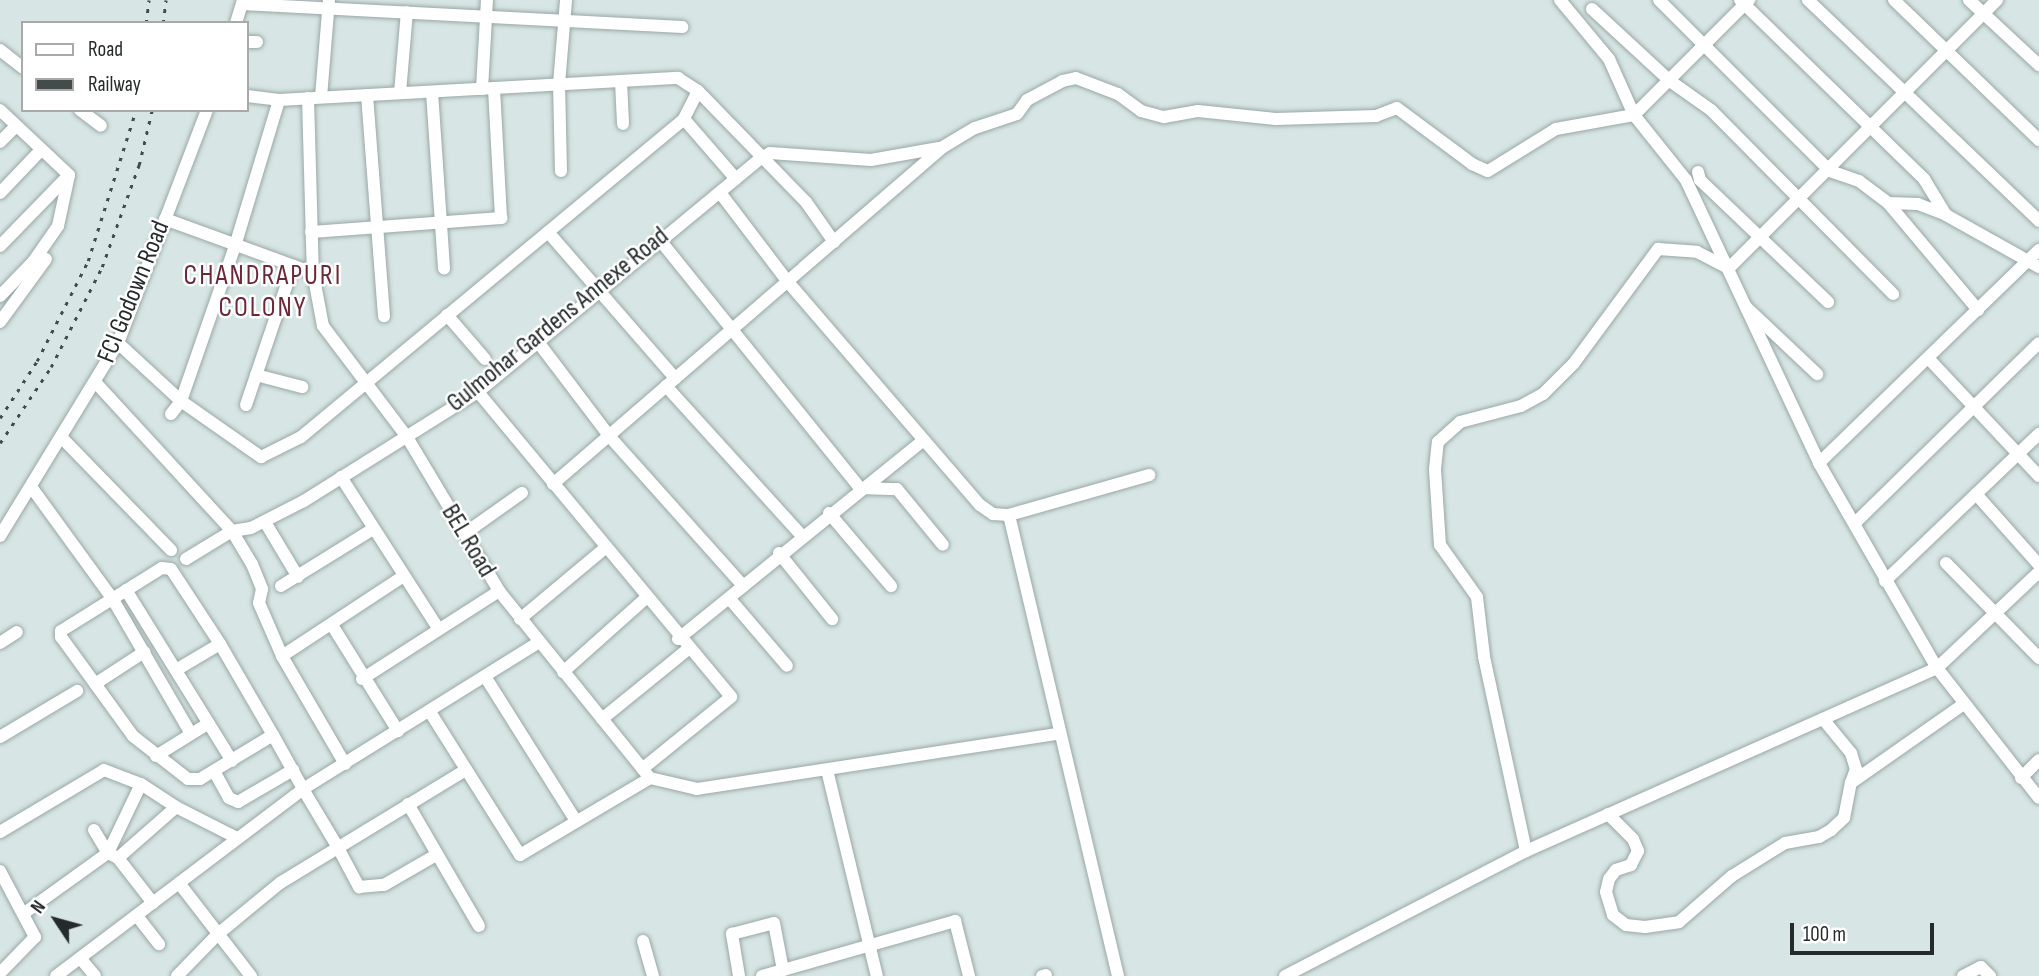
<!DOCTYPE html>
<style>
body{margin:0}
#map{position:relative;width:2039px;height:976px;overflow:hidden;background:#d7e6e4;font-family:"Sofia Sans Condensed",sans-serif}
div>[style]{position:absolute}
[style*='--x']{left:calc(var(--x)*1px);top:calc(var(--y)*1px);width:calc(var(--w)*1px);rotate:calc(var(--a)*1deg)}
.roads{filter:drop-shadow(0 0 2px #99a8a6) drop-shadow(0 0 2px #99a8a6)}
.minor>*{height:12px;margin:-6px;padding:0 6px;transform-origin:6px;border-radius:6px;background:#fff}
.rail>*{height:2.5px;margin-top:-1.25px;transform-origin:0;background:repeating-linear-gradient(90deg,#444c4b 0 3.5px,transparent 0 10.5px)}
span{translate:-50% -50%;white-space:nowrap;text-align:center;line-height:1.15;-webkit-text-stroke:5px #fff;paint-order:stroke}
.street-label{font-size:26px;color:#252b2b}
.neighbourhood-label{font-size:28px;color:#6d2837;letter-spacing:2px}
.legend{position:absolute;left:21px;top:21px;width:228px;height:91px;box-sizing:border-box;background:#fff;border:2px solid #a8aaaa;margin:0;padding:9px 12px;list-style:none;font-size:21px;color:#252b2b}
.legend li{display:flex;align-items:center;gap:14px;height:35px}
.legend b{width:35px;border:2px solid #a8aaaa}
.north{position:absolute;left:21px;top:885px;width:70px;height:70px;-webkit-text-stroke:5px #fff;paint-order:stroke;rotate:306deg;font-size:19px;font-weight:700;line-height:28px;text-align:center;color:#252b2b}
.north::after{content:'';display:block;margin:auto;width:24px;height:32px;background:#252b2b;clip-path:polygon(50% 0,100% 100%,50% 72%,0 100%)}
.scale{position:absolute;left:1790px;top:923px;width:144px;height:32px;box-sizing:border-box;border:4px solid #252b2b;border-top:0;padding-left:9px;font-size:21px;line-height:24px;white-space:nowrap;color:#252b2b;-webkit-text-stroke:5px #fff;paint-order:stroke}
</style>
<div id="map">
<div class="roads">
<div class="minor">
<i style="--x:1560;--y:0;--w:77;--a:50.3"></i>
<i style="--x:1609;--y:59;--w:61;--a:65.9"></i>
<i style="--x:1634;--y:115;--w:83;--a:51.3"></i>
<i style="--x:1686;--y:180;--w:313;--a:64.8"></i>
<i style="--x:1819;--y:463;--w:237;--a:60.1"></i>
<i style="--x:1937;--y:668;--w:165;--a:51.9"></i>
<i style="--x:1659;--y:0;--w:242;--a:45"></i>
<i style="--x:1830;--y:171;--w:31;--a:19"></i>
<i style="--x:1859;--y:181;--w:36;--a:37"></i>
<i style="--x:1888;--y:203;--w:30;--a:2"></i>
<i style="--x:1918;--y:204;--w:30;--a:21"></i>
<i style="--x:1946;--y:215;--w:107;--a:29.2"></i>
<i style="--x:1740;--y:0;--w:257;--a:44.2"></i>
<i style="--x:1924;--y:179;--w:42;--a:58.6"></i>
<i style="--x:1808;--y:0;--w:320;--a:43.7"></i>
<i style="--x:1894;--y:0;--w:202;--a:44"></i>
<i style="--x:1969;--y:0;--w:96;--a:42.9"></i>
<i style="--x:242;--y:4;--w:441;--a:3"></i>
<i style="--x:1592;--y:9;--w:106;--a:42.7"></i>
<i style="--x:1670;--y:81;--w:50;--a:35.3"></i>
<i style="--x:1711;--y:110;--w:259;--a:45.3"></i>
<i style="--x:236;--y:23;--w:24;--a:-73"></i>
<i style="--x:247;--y:42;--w:10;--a:0"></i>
<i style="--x:0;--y:50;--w:29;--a:38"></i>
<i style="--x:621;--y:81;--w:43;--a:87.3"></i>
<i style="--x:482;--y:89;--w:89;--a:-86.8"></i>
<i style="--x:698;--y:91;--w:155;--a:45.8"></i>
<i style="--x:806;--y:202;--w:49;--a:55"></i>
<i style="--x:432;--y:92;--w:177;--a:86.1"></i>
<i style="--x:400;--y:93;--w:81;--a:-85.1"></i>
<i style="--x:367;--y:95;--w:222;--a:85.6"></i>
<i style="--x:247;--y:96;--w:32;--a:7"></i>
<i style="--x:279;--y:100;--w:400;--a:-3.2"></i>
<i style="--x:678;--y:78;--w:24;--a:33"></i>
<i style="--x:698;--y:91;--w:31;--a:117"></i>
<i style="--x:321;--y:97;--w:97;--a:-85.3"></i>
<i style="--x:308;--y:98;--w:175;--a:88.4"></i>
<i style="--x:0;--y:110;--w:95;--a:43.3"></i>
<i style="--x:80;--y:110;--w:26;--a:37"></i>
<i style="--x:0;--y:142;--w:21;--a:-45"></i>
<i style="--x:561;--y:171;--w:87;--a:-91.3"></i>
<i style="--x:559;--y:84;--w:84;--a:-85.2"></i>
<i style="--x:1698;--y:172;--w:8;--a:76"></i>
<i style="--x:1700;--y:180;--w:177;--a:43.6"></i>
<i style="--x:0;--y:193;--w:58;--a:-46.4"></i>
<i style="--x:721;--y:194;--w:111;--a:52.7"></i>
<i style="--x:788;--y:282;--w:294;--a:49.3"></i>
<i style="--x:980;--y:505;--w:16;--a:35"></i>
<i style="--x:993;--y:514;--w:16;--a:4"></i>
<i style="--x:1009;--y:515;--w:474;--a:76.7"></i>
<i style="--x:1888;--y:203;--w:140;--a:49.9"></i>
<i style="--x:165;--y:219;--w:158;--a:20"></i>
<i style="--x:313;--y:273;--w:54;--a:79.3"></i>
<i style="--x:323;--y:326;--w:139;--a:52.9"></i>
<i style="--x:407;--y:437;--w:179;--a:59.1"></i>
<i style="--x:499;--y:591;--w:240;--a:51.1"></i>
<i style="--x:650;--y:778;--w:48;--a:13.2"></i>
<i style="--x:697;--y:789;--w:365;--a:-8.7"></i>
<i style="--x:311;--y:232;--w:191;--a:-4.2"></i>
<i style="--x:501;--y:218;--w:130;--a:-93.1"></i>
<i style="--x:548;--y:232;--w:194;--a:49"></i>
<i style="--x:659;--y:239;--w:320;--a:51.1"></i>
<i style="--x:860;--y:488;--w:37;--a:2"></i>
<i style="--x:897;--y:489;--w:72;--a:50.6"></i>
<i style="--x:0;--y:246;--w:98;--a:-45.8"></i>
<i style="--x:0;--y:296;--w:47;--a:-45.9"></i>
<i style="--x:33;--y:262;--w:44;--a:-55.2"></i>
<i style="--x:58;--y:226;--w:52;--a:-77.8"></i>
<i style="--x:1746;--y:307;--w:98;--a:43.3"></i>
<i style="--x:447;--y:315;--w:58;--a:49.2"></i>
<i style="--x:0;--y:322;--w:78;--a:-53.9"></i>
<i style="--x:538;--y:342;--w:119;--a:52.8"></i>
<i style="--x:610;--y:437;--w:200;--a:48.2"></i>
<i style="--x:118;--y:343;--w:86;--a:42.6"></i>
<i style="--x:181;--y:401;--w:98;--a:35"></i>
<i style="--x:261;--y:457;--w:45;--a:-26.6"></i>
<i style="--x:301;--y:437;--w:498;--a:-39.7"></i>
<i style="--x:684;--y:119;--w:79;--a:49.1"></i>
<i style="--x:1928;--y:358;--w:162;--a:46.8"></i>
<i style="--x:256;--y:375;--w:48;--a:14.6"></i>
<i style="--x:96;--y:383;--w:201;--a:47.4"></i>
<i style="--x:232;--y:531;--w:39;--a:59"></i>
<i style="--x:252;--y:564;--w:27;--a:68"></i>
<i style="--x:262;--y:589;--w:14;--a:102"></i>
<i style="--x:259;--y:603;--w:58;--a:66.5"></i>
<i style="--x:666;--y:386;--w:201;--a:47.8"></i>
<i style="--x:478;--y:392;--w:396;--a:50.3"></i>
<i style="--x:731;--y:697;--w:114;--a:141"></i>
<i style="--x:246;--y:405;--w:147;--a:-71.3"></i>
<i style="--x:171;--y:414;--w:16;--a:-52"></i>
<i style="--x:181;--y:401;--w:164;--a:-70.8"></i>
<i style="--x:235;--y:246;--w:152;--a:-73.2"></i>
<i style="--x:63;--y:439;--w:155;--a:45.8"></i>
<i style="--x:1819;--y:463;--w:306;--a:-44.1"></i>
<i style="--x:341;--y:477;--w:179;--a:57.3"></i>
<i style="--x:553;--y:484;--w:515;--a:-40.83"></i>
<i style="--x:943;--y:147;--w:37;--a:-31"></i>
<i style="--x:975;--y:128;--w:44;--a:-18.4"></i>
<i style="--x:1017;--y:114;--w:17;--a:-54"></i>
<i style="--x:1027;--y:100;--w:40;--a:-28"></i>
<i style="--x:1062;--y:81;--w:14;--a:-12"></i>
<i style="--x:1076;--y:78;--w:45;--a:20.9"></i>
<i style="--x:1118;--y:94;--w:29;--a:36"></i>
<i style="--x:1141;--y:111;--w:24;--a:15"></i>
<i style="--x:1164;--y:117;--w:35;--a:-10"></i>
<i style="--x:1198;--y:111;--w:78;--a:5.9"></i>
<i style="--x:1276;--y:119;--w:100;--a:-1.7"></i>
<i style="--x:1376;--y:116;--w:22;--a:-21"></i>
<i style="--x:1397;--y:108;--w:94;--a:36.7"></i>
<i style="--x:1472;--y:164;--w:17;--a:24"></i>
<i style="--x:1488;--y:171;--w:80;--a:-31.7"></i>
<i style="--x:1556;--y:129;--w:79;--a:-10.2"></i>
<i style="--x:1634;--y:115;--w:163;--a:-45"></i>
<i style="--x:32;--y:488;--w:136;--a:54"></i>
<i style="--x:112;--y:598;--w:157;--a:59.8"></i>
<i style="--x:1976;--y:494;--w:95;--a:48.4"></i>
<i style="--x:829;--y:513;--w:96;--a:49.7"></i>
<i style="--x:1009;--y:515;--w:146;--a:-15.9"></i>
<i style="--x:265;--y:522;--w:64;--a:59"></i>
<i style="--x:1855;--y:523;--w:257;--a:-44.4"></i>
<i style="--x:464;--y:534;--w:71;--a:-35.3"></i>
<i style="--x:0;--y:536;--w:226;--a:-58.6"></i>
<i style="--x:118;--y:343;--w:249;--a:-69.1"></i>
<i style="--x:779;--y:553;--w:85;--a:51.2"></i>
<i style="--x:186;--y:559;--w:54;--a:-31.3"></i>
<i style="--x:232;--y:531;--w:19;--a:-9"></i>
<i style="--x:251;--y:528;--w:59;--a:-27"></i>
<i style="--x:304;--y:501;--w:205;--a:-32.1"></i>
<i style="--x:478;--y:392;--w:367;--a:-39.6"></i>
<i style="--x:761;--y:158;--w:10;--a:-29"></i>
<i style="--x:770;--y:153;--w:101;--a:4"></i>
<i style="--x:871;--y:160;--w:69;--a:-10"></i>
<i style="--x:1946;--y:563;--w:133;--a:45.6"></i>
<i style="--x:1885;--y:581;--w:213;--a:-43.7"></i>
<i style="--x:281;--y:586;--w:108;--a:-31.8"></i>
<i style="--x:126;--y:590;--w:201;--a:58.2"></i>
<i style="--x:729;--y:598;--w:89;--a:49.5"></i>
<i style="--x:520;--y:619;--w:109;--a:-39.8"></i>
<i style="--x:332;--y:625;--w:125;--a:58.1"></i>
<i style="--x:678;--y:639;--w:316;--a:-39"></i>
<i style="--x:0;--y:643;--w:20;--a:-33"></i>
<i style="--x:176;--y:670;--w:51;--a:-30.6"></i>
<i style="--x:563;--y:672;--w:110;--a:-41.7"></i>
<i style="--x:486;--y:678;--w:169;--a:57.8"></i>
<i style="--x:362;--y:679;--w:163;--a:-32.7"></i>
<i style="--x:95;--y:684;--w:59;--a:-33.1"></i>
<i style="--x:430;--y:712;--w:169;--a:57.8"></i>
<i style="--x:520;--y:855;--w:151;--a:-30.6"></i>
<i style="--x:602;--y:719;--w:111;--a:-39.1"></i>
<i style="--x:1823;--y:719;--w:44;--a:50.5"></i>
<i style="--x:1851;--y:753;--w:17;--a:73"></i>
<i style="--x:1856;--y:769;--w:15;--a:110"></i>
<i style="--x:273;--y:735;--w:85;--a:148.9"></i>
<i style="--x:200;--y:779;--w:12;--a:180"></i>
<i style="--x:188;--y:779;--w:70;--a:-142"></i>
<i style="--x:133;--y:736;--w:122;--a:-126"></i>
<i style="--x:61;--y:637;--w:6;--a:-90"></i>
<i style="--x:61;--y:631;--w:119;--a:-32"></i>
<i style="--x:162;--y:568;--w:9;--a:6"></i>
<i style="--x:171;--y:569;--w:90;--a:56.8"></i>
<i style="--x:220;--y:644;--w:105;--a:59.8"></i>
<i style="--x:273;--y:735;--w:62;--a:60.9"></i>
<i style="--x:303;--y:789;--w:66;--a:59.2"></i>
<i style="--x:337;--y:846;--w:47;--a:61.8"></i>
<i style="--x:359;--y:887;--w:25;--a:-5"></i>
<i style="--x:384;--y:885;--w:60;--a:-30"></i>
<i style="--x:0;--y:737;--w:90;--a:-30.9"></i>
<i style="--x:156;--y:756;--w:62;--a:-31.9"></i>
<i style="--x:345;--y:764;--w:125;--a:-120.3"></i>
<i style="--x:282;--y:656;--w:146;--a:-33.3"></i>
<i style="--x:827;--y:770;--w:212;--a:76.4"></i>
<i style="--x:214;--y:771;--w:31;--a:61"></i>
<i style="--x:229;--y:798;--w:10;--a:24"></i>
<i style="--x:238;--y:802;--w:64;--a:-30.2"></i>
<i style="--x:2021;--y:778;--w:25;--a:-45"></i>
<i style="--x:408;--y:804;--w:141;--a:59.8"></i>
<i style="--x:1608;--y:814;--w:35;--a:45"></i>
<i style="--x:1633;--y:839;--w:13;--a:67"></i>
<i style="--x:1638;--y:851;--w:16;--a:117"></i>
<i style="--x:1631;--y:865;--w:16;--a:162"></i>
<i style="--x:1616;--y:870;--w:11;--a:128"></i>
<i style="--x:1609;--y:879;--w:13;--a:103"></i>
<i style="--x:1606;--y:892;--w:24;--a:73"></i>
<i style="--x:1613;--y:915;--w:16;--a:38"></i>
<i style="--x:1626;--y:925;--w:19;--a:6"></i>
<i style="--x:1645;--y:927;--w:34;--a:-8"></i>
<i style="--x:1679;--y:922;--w:70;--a:-41"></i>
<i style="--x:1732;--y:876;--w:62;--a:-31.9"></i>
<i style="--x:1785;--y:843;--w:35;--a:-10"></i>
<i style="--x:1819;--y:837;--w:14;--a:-30"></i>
<i style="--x:1831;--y:830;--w:18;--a:-43"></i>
<i style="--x:1844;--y:818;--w:36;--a:-79"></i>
<i style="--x:1851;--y:783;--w:138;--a:-35"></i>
<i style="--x:94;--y:830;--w:27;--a:59"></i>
<i style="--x:0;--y:832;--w:121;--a:-30.8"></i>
<i style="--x:104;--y:770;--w:40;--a:21"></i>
<i style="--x:141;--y:784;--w:42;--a:33.3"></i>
<i style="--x:1526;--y:851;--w:199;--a:-102.2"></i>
<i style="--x:1484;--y:656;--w:59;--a:-96.8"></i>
<i style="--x:1477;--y:597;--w:64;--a:-125.4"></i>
<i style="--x:1440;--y:545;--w:76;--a:-93.8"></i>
<i style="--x:1435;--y:469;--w:27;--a:-84"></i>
<i style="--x:1438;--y:442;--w:30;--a:-42"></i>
<i style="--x:1460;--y:422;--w:63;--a:-14.7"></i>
<i style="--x:1521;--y:406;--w:25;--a:-29"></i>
<i style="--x:1543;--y:394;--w:44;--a:-45"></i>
<i style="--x:1574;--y:363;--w:142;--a:-53.6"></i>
<i style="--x:1658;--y:249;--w:39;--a:4"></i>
<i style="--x:1697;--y:252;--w:36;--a:27"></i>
<i style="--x:1729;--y:268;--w:379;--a:-45"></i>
<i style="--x:108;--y:853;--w:76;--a:-64.4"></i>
<i style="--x:118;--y:858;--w:77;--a:-41.3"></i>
<i style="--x:176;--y:807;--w:68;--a:26.9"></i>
<i style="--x:0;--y:871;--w:75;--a:62.1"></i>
<i style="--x:35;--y:937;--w:50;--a:134.2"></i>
<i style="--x:179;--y:883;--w:118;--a:52.3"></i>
<i style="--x:23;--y:914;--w:105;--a:-35.7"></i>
<i style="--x:108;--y:853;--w:11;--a:27"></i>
<i style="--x:118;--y:858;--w:57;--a:52.1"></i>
<i style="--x:137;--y:916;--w:36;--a:52"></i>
<i style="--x:643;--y:941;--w:36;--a:74"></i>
<i style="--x:80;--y:958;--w:23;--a:50"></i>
<i style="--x:56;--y:976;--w:310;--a:-37.1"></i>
<i style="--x:303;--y:789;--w:277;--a:-31.9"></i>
<i style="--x:177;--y:976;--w:59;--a:-45.7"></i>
<i style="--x:218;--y:934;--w:80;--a:-39.4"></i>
<i style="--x:280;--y:883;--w:218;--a:-31.3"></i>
<i style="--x:739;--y:976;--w:43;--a:-99.5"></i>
<i style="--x:732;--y:934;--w:43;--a:-14.7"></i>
<i style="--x:774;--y:923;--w:48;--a:79.2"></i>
<i style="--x:762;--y:976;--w:201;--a:-15.9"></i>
<i style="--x:955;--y:921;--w:57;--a:75.7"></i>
<i style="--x:1042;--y:976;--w:4;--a:-14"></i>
<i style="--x:1285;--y:976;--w:271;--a:-27.4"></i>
<i style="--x:1526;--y:851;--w:450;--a:-24"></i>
<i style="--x:1937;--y:668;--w:140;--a:-43.3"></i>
<i style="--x:1963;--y:976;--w:20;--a:-27"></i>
<i style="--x:1981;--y:967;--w:13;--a:45"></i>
</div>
</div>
<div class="rail">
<i style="--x:146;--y:23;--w:23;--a:-83"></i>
<i style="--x:163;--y:23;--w:23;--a:-83"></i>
<i style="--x:0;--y:418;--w:68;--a:-57"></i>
<i style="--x:37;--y:361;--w:112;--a:-63"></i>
<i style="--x:88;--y:261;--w:158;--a:-72.4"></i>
<i style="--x:0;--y:443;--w:92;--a:-56.1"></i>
<i style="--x:51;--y:367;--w:112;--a:-63"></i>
<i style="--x:102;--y:267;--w:109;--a:-70.1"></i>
<i style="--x:139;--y:165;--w:57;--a:-76.7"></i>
</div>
<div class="street-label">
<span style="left:134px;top:292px;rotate:-68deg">FCI Godown Road</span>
<span style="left:558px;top:320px;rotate:-39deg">Gulmohar Gardens Annexe Road</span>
<span style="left:468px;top:541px;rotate:59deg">BEL Road</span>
</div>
<div class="neighbourhood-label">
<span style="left:263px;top:292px">CHANDRAPURI<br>COLONY</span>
</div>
<ul class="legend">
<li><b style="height:9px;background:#fff"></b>Road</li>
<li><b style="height:9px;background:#444c4b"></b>Railway</li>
</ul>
<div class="north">N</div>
<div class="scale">100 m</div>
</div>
